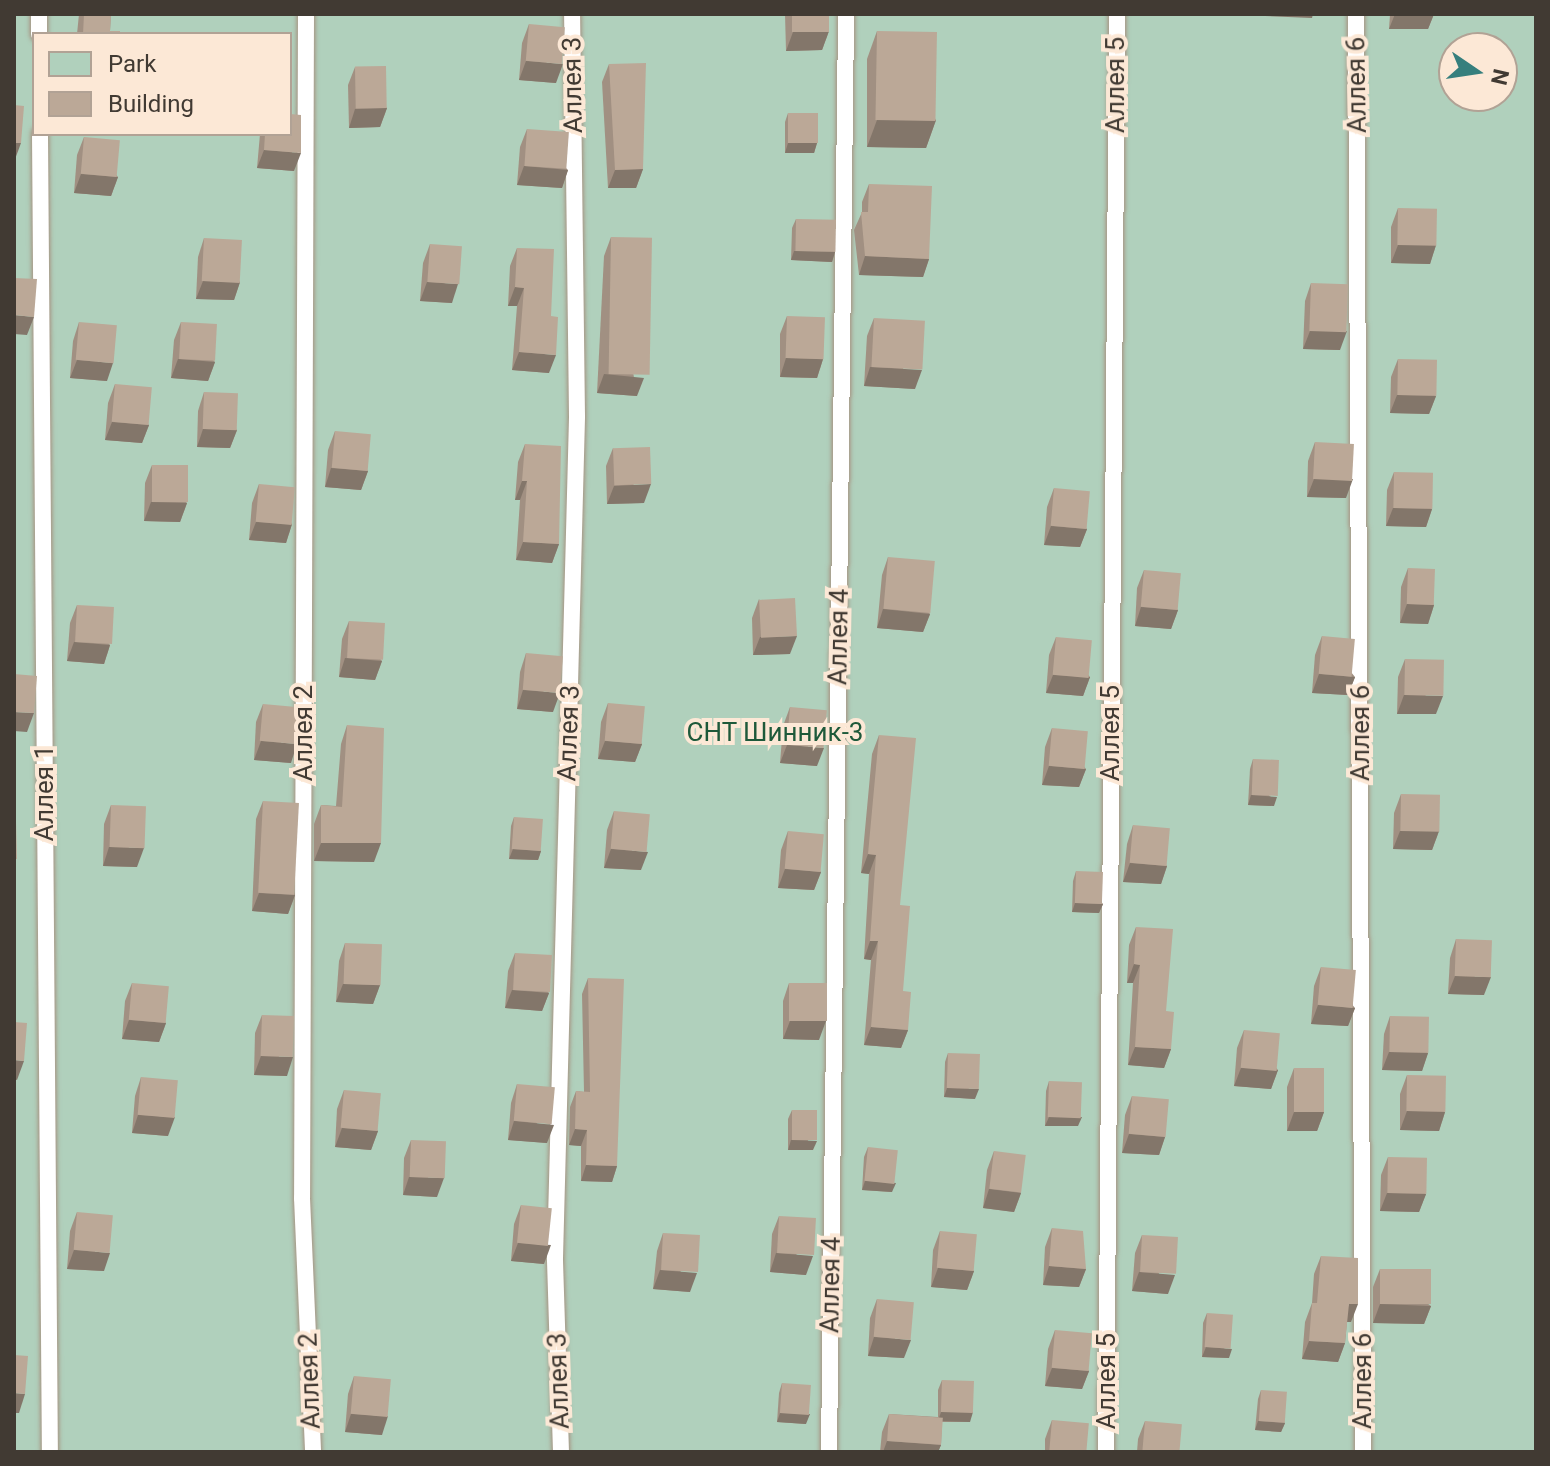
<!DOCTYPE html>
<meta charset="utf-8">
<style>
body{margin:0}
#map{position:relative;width:1550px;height:1466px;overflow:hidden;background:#fce8d6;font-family:Roboto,sans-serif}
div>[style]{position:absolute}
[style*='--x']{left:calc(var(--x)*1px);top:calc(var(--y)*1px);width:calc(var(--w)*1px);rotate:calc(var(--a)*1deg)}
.green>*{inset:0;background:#b0d0bc}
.roads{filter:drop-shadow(0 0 2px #a69483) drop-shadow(0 0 2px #a69483)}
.lane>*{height:16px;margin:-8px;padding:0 8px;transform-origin:8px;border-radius:8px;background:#fff}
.wall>*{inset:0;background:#a19082}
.shaded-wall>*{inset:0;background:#83766a}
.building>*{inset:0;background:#bba897;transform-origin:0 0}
span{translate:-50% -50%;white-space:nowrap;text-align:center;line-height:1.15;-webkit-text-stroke:8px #fce8d6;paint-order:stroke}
.street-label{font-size:26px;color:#413a33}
.park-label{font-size:26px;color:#1e593a}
.frame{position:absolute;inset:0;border:16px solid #413a33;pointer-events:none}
.legend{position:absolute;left:32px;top:32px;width:260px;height:104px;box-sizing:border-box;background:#fce8d6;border:2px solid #b1a295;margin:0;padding:10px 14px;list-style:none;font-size:24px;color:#413a33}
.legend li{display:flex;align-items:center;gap:16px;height:40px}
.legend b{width:40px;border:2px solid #b1a295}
.north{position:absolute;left:1438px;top:32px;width:80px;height:80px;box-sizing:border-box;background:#fce8d6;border:2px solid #b1a295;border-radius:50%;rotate:103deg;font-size:22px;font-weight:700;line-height:32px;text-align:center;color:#413a33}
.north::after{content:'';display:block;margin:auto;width:28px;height:36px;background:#367f7d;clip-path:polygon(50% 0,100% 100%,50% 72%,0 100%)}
</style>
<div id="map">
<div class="green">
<i style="clip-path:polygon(evenodd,14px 14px,1536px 14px,1536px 1452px,14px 1452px,14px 14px,34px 34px,290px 34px,290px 134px,34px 134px,34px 34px,14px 14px,1454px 48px,1502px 48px,1502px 96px,1454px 96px,1454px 48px)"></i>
</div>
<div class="roads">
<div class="lane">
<i style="--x:39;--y:14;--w:20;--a:90"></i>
<i style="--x:306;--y:14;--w:1184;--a:90.19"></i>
<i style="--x:302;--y:1198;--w:254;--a:87.5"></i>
<i style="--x:1356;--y:14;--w:1438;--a:89.72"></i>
<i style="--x:40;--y:134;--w:1318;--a:89.57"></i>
<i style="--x:561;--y:1452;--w:194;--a:-91.8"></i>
<i style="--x:555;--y:1258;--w:842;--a:-88.5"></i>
<i style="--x:577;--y:416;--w:402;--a:-90.7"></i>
<i style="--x:829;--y:1452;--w:1438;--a:-89.32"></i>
<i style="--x:1106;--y:1452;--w:1438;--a:-89.56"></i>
</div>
</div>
<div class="wall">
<i style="clip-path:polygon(79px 14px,111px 14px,110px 31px,120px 34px,77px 34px)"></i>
<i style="clip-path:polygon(785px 14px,829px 14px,829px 31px,822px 50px,786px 51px)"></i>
<i style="clip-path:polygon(1390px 14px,1434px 14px,1428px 29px,1389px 29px)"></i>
<i style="clip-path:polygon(529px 24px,556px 83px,519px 80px,522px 43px)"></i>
<i style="clip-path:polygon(877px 31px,936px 120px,926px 148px,867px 147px,867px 59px)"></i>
<i style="clip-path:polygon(609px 64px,643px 169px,636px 188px,608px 188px,602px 82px)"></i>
<i style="clip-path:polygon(355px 67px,387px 108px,380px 127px,349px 128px,348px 85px)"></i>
<i style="clip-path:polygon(788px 113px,817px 143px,814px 153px,785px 153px,785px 122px)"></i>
<i style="clip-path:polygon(527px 129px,568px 170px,562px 188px,517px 185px,520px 147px)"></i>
<i style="clip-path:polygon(260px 134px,290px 134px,294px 171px,257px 168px)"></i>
<i style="clip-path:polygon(84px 137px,118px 177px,111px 196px,74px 193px,77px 155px)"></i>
<i style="clip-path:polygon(869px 184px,929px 259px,923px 277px,859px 275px,854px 230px,862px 212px,862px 202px)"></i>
<i style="clip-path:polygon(1398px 208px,1436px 245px,1430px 264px,1391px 263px,1391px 227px)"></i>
<i style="clip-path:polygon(796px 219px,835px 252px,832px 262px,791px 260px,792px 228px)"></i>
<i style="clip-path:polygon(611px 237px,637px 396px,597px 393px,604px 256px)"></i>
<i style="clip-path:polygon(204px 238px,240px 282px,234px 300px,196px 299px,198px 257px)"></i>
<i style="clip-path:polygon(430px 244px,452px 303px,420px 301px,423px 263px)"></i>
<i style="clip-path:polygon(517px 248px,549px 373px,512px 370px,517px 306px,508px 306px,510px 266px)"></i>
<i style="clip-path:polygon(1311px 283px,1340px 350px,1303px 349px,1305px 301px)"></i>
<i style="clip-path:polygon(787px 316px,823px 359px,817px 378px,780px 377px,780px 334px)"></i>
<i style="clip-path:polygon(874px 318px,915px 389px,864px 386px,867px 336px)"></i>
<i style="clip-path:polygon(79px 322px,107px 381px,70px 378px,73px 341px)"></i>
<i style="clip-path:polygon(181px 322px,215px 362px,208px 381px,171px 378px,174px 340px)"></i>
<i style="clip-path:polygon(1398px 359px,1436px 396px,1429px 414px,1390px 413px,1391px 377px)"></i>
<i style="clip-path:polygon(115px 384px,149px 425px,142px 443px,105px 440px,108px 403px)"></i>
<i style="clip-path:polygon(204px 392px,237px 430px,230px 448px,197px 447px,198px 411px)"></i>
<i style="clip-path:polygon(335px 431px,368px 471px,361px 490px,325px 487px,328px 450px)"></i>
<i style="clip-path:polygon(1315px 442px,1346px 498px,1307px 497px,1308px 461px)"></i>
<i style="clip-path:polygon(525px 444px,559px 544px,552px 563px,516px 560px,520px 500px,515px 500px,518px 462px)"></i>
<i style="clip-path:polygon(613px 448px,644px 503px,607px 504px,606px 466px)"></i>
<i style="clip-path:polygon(152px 465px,187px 503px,180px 522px,144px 521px,145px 483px)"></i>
<i style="clip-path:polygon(1394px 472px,1432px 509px,1426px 527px,1386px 526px,1387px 490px)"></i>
<i style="clip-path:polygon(259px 484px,292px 524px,286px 543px,249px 540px,252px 503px)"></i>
<i style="clip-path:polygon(1054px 488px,1087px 529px,1080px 547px,1044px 545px,1047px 507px)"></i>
<i style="clip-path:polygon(888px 557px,930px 614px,923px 632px,877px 628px,882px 575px)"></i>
<i style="clip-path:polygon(1408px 568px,1434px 605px,1428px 624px,1400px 623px,1401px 587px)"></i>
<i style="clip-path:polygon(1144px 570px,1178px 610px,1171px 629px,1135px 626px,1137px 588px)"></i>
<i style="clip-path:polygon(759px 599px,790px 654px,753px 655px,752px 618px)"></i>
<i style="clip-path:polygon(77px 605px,110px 645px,104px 664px,67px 661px,70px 623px)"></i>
<i style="clip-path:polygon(349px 621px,382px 661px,375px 680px,339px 677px,342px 639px)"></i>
<i style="clip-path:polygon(1322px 636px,1355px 677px,1348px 695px,1312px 693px,1315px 655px)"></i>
<i style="clip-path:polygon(1056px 637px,1090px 677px,1083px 696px,1046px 693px,1049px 655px)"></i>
<i style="clip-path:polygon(526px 653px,553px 712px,517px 709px,520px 672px)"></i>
<i style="clip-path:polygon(1405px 659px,1436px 714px,1397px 714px,1398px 677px)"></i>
<i style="clip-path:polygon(608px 703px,642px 744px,635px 762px,598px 759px,601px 722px)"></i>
<i style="clip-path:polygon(263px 704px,291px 763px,254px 760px,256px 722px)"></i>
<i style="clip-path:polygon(790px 707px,817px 766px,780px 763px,783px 726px)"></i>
<i style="clip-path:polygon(347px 725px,374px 862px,314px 861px,314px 824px,321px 805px,336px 806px,341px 744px)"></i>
<i style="clip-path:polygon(1052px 728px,1086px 769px,1079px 787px,1042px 785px,1045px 747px)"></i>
<i style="clip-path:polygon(879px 735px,900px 905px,903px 991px,908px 1030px,901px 1048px,864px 1045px,871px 960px,864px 959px,869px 874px,861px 873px,872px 754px)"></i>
<i style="clip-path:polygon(1253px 759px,1274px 806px,1248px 805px,1250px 769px)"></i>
<i style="clip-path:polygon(1401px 794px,1439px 831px,1432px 850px,1393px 849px,1394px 813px)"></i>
<i style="clip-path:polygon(263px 801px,295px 895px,288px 914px,252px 911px,256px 819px)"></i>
<i style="clip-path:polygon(111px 805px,137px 867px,103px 866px,104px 824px)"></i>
<i style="clip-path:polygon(614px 811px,641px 870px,604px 868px,607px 830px)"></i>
<i style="clip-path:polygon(514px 817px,541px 851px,538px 860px,509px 859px,511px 826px)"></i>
<i style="clip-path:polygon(1133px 825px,1167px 866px,1161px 884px,1123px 882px,1127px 844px)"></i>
<i style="clip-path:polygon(788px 831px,821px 872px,814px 890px,778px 888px,781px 850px)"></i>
<i style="clip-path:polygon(1076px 871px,1103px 904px,1099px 913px,1072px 912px,1073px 881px)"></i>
<i style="clip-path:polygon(1136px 927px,1166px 1011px,1171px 1049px,1164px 1068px,1128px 1065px,1133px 983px,1127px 983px,1129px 945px)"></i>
<i style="clip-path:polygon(1456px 939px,1484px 995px,1448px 994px,1450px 958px)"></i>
<i style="clip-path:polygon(345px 943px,380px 985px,373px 1004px,336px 1002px,339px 961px)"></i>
<i style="clip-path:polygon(515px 953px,549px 993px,542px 1011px,505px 1008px,508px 971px)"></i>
<i style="clip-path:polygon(1321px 967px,1355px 1008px,1348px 1026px,1311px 1024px,1314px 986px)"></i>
<i style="clip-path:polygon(588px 978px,617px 1166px,612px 1182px,581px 1181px,581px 1146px,569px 1145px,570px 1107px,576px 1091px,584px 1092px,582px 994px)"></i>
<i style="clip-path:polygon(132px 983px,166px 1023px,159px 1042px,122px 1039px,125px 1001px)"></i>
<i style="clip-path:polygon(789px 983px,819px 1040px,783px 1039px,783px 1001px)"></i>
<i style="clip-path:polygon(262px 1015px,287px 1076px,254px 1075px,255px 1033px)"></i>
<i style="clip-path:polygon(1390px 1016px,1428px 1053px,1422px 1071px,1382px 1070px,1384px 1034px)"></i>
<i style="clip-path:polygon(1244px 1030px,1278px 1070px,1271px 1089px,1234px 1086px,1237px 1048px)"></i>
<i style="clip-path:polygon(948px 1053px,975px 1099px,944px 1097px,945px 1062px)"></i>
<i style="clip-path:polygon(1294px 1068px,1324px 1112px,1317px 1131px,1287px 1131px,1287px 1087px)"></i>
<i style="clip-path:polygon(1407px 1075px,1445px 1112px,1439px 1131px,1400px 1130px,1400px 1094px)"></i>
<i style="clip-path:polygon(141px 1077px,168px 1136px,132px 1133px,135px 1096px)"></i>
<i style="clip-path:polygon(1049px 1081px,1078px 1126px,1045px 1126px,1046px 1091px)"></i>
<i style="clip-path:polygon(517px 1084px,547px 1143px,508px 1140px,511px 1103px)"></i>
<i style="clip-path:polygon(344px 1090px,378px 1131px,371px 1150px,335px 1147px,337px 1109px)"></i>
<i style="clip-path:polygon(1132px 1096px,1165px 1137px,1159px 1155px,1122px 1153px,1125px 1115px)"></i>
<i style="clip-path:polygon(792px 1110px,813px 1150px,788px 1150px,788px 1119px)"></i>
<i style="clip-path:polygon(411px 1140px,437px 1197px,403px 1195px,404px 1158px)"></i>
<i style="clip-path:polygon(868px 1147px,892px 1192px,862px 1190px,864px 1157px)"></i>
<i style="clip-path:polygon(994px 1151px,1021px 1193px,1014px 1212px,983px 1208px,987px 1170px)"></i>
<i style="clip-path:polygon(1388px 1157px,1426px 1194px,1419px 1212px,1380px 1211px,1381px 1175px)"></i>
<i style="clip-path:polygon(521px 1205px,544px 1264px,511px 1261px,514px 1224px)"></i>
<i style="clip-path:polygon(77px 1212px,104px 1271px,67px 1269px,70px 1231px)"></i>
<i style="clip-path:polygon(779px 1216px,806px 1275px,770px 1272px,772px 1234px)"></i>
<i style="clip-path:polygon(1052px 1228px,1086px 1269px,1079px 1287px,1043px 1285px,1045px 1247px)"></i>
<i style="clip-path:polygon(940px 1231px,974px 1271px,967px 1290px,931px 1287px,933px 1250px)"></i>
<i style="clip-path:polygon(663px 1233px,690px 1292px,653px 1289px,657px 1251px)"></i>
<i style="clip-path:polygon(1142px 1235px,1168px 1294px,1132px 1291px,1135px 1253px)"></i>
<i style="clip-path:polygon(1321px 1256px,1351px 1322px,1347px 1322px,1345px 1343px,1338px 1362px,1302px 1359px,1305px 1322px,1312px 1303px,1314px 1274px)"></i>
<i style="clip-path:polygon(1380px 1269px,1431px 1306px,1424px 1324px,1373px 1323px,1373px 1287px)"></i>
<i style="clip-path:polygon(877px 1299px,904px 1358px,868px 1356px,870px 1318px)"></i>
<i style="clip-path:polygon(1207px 1313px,1229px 1358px,1202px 1357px,1203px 1323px)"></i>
<i style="clip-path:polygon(1055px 1330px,1089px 1371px,1082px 1389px,1045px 1386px,1048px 1349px)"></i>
<i style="clip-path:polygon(354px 1376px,382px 1435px,345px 1432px,348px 1394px)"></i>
<i style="clip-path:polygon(942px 1380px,970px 1422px,942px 1422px,941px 1445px,938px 1452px,880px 1452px,882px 1432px,889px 1414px,938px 1417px,938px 1390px)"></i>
<i style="clip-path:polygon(782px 1383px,806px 1424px,777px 1422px,779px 1393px)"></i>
<i style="clip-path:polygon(1261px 1390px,1285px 1423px,1281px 1432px,1255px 1430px,1258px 1399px)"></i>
<i style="clip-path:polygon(1052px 1420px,1087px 1452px,1045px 1452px,1045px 1439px)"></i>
<i style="clip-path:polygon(1145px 1421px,1180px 1452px,1137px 1452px,1138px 1439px)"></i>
</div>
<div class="shaded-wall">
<i style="clip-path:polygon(1266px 14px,1313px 14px,1312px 18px,1265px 16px)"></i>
<i style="clip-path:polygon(1395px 14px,1434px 14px,1428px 29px,1389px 29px)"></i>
<i style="clip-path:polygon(829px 31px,822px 50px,786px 51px,793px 32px)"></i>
<i style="clip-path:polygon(526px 61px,563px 64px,556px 83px,519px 80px)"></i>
<i style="clip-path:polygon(387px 108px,380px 127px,349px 128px,355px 109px)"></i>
<i style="clip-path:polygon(877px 120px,936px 120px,926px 148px,867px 147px)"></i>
<i style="clip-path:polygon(14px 143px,21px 143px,14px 162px)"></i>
<i style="clip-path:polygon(788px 143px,817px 143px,814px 153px,785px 153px)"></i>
<i style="clip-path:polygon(264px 150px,301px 153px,294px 171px,257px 168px)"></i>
<i style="clip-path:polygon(524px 166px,568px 170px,562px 188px,517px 185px)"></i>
<i style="clip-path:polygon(643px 169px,636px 188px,608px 188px,615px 170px)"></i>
<i style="clip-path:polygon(81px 174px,118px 177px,111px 196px,74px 193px)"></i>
<i style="clip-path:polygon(1398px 245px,1436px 245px,1430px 264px,1391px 263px)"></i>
<i style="clip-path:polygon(794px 251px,835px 252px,832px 262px,791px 260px)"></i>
<i style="clip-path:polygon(865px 256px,929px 259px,923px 277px,859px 275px)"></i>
<i style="clip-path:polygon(203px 281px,240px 282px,234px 300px,196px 299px)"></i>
<i style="clip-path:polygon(427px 282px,458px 284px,452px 303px,420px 301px)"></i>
<i style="clip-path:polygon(515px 287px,524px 288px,517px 306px,508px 306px)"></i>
<i style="clip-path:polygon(14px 315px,34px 317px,27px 335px,14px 334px)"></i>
<i style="clip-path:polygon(1310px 331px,1347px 331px,1340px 350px,1303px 349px)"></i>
<i style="clip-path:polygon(519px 352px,556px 355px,549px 373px,512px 370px)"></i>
<i style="clip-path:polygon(786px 358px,823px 359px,817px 378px,780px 377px)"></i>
<i style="clip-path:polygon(178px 359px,215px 362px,208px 381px,171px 378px)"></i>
<i style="clip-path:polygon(77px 360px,113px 363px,107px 381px,70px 378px)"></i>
<i style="clip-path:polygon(870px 367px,922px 370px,915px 389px,864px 386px)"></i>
<i style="clip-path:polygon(604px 374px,644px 378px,637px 396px,597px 393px)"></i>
<i style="clip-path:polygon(1397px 395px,1436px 396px,1429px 414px,1390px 413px)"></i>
<i style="clip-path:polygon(112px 422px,149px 425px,142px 443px,105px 440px)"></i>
<i style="clip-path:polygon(203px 429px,237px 430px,230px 448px,197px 447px)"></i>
<i style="clip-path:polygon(331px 468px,368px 471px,361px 490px,325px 487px)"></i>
<i style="clip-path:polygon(1314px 479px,1353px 479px,1346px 498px,1307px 497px)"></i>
<i style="clip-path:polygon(522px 481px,527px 481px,520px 500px,515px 500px)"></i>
<i style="clip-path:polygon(651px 484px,644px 503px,607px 504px,614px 486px)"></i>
<i style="clip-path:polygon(151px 502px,187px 503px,180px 522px,144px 521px)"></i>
<i style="clip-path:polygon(1393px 508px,1432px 509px,1426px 527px,1386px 526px)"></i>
<i style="clip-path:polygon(256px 522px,292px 524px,286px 543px,249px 540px)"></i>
<i style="clip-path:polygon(1051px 526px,1087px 529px,1080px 547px,1044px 545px)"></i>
<i style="clip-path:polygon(523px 542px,559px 544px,552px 563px,516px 560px)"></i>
<i style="clip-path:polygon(1407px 604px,1434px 605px,1428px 624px,1400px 623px)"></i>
<i style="clip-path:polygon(1141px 607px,1178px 610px,1171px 629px,1135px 626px)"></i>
<i style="clip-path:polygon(883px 609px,930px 614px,923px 632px,877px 628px)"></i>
<i style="clip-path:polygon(797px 636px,790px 654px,753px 655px,760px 637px)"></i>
<i style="clip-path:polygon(74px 642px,110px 645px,104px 664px,67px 661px)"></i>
<i style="clip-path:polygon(345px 658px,382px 661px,375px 680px,339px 677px)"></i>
<i style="clip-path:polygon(1319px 674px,1355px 677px,1348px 695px,1312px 693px)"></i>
<i style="clip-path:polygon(1053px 675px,1090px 677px,1083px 696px,1046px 693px)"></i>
<i style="clip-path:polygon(523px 690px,560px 693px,553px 712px,517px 709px)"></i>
<i style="clip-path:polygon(1404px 695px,1443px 696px,1436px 714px,1397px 714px)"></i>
<i style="clip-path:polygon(14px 712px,34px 713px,27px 732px,14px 731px)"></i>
<i style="clip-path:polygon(261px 741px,297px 744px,291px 763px,254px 760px)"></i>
<i style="clip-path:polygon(605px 741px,642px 744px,635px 762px,598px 759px)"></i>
<i style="clip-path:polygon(787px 745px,824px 748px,817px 766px,780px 763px)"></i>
<i style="clip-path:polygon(1049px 766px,1086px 769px,1079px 787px,1042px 785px)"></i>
<i style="clip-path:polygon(1251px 795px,1277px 797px,1274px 806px,1248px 805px)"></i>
<i style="clip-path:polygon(1400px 831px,1439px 831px,1432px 850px,1393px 849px)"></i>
<i style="clip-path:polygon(321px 843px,381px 843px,374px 862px,314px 861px)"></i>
<i style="clip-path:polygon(109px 847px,144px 848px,137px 867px,103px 866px)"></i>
<i style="clip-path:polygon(513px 849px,541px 851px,538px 860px,509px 859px)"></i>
<i style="clip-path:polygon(611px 849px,648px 852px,641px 870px,604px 868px)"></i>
<i style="clip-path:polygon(868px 854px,876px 855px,869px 874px,861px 873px)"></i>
<i style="clip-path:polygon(1130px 863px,1167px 866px,1161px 884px,1123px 882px)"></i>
<i style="clip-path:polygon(785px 869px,821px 872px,814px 890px,778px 888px)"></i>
<i style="clip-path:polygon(259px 893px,295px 895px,288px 914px,252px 911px)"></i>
<i style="clip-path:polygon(1075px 903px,1103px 904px,1099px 913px,1072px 912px)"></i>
<i style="clip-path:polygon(870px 941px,878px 941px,871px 960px,864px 959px)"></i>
<i style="clip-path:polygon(1134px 964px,1140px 965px,1133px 983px,1127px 983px)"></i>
<i style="clip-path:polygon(1455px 976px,1491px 977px,1484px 995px,1448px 994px)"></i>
<i style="clip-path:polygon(343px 984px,380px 985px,373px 1004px,336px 1002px)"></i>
<i style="clip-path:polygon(512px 990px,549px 993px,542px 1011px,505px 1008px)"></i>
<i style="clip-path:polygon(1318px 1005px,1355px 1008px,1348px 1026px,1311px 1024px)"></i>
<i style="clip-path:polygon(129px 1020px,166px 1023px,159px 1042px,122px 1039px)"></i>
<i style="clip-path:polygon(790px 1021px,826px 1021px,819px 1040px,783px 1039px)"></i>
<i style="clip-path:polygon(871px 1027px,908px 1030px,901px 1048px,864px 1045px)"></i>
<i style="clip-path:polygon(1135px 1047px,1171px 1049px,1164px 1068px,1128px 1065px)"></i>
<i style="clip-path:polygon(1389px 1052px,1428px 1053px,1422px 1071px,1382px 1070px)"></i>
<i style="clip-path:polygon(261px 1056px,293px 1057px,287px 1076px,254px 1075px)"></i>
<i style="clip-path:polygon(14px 1060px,24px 1061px,17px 1080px,14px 1079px)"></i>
<i style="clip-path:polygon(1241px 1068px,1278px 1070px,1271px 1089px,1234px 1086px)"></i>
<i style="clip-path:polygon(947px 1088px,979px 1089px,975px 1099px,944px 1097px)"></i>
<i style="clip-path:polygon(1407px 1111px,1445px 1112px,1439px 1131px,1400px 1130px)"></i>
<i style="clip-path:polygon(1294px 1112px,1324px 1112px,1317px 1131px,1287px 1131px)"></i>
<i style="clip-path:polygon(138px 1115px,175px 1117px,168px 1136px,132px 1133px)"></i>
<i style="clip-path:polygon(1049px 1117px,1082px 1117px,1078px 1126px,1045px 1126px)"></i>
<i style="clip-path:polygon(514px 1121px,554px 1125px,547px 1143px,508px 1140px)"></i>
<i style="clip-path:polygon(342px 1128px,378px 1131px,371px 1150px,335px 1147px)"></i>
<i style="clip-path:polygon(575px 1129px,587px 1130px,581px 1146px,569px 1145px)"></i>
<i style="clip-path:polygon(1129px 1134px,1165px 1137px,1159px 1155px,1122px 1153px)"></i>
<i style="clip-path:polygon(791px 1140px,817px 1141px,813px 1150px,788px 1150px)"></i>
<i style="clip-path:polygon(586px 1165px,617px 1166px,612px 1182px,581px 1181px)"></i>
<i style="clip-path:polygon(409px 1177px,444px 1178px,437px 1197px,403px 1195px)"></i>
<i style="clip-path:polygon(865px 1181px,896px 1183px,892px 1192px,862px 1190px)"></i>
<i style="clip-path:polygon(989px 1189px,1021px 1193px,1014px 1212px,983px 1208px)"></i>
<i style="clip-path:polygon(1387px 1193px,1426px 1194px,1419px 1212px,1380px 1211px)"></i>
<i style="clip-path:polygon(518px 1243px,551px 1245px,544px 1264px,511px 1261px)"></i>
<i style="clip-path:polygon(74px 1250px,110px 1253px,104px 1271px,67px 1269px)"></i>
<i style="clip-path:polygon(776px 1253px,813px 1256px,806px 1275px,770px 1272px)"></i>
<i style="clip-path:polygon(1049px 1266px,1086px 1269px,1079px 1287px,1043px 1285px)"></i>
<i style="clip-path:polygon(938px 1268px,974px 1271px,967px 1290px,931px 1287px)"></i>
<i style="clip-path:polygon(660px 1270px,697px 1273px,690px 1292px,653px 1289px)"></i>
<i style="clip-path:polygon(1139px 1272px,1175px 1275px,1168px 1294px,1132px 1291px)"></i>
<i style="clip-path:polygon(1349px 1304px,1358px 1304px,1351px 1322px,1342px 1322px)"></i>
<i style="clip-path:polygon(1380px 1304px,1431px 1306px,1424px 1324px,1373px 1323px)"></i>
<i style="clip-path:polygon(874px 1337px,911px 1340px,904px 1358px,868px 1356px)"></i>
<i style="clip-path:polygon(1309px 1341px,1345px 1343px,1338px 1362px,1302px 1359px)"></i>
<i style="clip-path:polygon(1206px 1347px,1232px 1349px,1229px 1358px,1202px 1357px)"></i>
<i style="clip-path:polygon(1052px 1368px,1089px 1371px,1082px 1389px,1045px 1386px)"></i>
<i style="clip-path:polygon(14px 1393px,25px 1394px,19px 1413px,14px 1413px)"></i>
<i style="clip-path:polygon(941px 1412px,973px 1412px,970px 1422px,938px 1421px)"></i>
<i style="clip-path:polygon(780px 1413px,810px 1414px,806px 1424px,777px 1422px)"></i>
<i style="clip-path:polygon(351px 1414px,388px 1416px,382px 1435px,345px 1432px)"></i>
<i style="clip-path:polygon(1258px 1421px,1285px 1423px,1281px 1432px,1255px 1430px)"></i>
<i style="clip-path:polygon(887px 1441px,941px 1445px,938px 1452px,883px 1452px)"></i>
</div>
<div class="building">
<i style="clip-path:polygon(84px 14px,111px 14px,110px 31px,120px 31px,120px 34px,83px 34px)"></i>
<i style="left:792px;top:14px;width:37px;height:18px"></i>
<i style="left:529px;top:24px;width:36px;height:37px;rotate:5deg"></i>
<i style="left:877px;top:31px;width:60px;height:89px;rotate:1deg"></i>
<i style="clip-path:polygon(646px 63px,643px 169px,615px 170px,609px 64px)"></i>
<i style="left:386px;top:66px;width:42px;height:31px;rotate:89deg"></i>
<i style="clip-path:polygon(14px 105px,24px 106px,21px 143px,14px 143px)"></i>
<i style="left:788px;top:113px;width:30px;height:30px"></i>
<i style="clip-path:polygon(290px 114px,301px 115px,301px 153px,264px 150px,265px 134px,290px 134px)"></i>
<i style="left:527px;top:129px;width:42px;height:37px;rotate:4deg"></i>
<i style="left:84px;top:137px;width:36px;height:37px;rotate:5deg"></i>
<i style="clip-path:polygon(869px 184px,932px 186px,929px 259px,865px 256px,861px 212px,868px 212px)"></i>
<i style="left:1398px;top:208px;width:39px;height:37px;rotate:1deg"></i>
<i style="left:796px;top:219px;width:40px;height:32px;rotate:1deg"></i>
<i style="left:611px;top:237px;width:41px;height:137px;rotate:1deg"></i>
<i style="left:204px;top:238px;width:38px;height:43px;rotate:3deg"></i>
<i style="left:430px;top:244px;width:32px;height:38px;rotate:4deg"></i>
<i style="clip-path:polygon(517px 248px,554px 249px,551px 316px,558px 317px,556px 355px,519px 352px,524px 288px,515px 287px)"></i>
<i style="clip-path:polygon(14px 278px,37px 279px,34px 317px,14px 315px)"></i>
<i style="left:1311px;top:283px;width:37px;height:48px;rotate:2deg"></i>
<i style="left:787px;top:316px;width:38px;height:42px;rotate:2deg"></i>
<i style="left:874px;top:318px;width:51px;height:49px;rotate:3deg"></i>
<i style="left:79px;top:322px;width:38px;height:38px;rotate:5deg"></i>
<i style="left:181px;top:322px;width:36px;height:37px;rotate:3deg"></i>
<i style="left:1398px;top:359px;width:39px;height:36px;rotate:1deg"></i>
<i style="left:115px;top:384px;width:37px;height:38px;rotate:5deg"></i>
<i style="left:204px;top:392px;width:34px;height:37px;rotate:2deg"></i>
<i style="left:335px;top:431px;width:36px;height:37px;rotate:5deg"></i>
<i style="left:1315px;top:442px;width:39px;height:37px;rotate:3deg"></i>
<i style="clip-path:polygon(525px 444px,561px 446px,559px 544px,523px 542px,527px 481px,522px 481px)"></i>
<i style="left:650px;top:447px;width:37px;height:37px;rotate:88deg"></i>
<i style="left:152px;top:465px;width:36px;height:37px"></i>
<i style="left:1394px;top:472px;width:39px;height:36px;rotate:1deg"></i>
<i style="left:259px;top:484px;width:36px;height:38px;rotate:5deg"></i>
<i style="left:1054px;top:488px;width:36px;height:38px;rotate:5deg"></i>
<i style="left:888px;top:557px;width:47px;height:52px;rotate:5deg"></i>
<i style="left:1408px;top:568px;width:27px;height:36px;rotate:2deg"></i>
<i style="left:1144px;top:570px;width:37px;height:37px;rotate:5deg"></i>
<i style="left:795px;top:598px;width:38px;height:36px;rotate:87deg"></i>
<i style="left:77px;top:605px;width:37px;height:37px;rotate:3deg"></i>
<i style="left:349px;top:621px;width:36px;height:37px;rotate:3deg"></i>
<i style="left:1322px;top:636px;width:33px;height:38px;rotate:5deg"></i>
<i style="left:1056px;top:637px;width:36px;height:38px;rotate:5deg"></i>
<i style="left:526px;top:653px;width:37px;height:37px;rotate:5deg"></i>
<i style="left:1405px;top:659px;width:39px;height:36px;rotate:1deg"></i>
<i style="clip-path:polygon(14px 674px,37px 676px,34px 713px,14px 712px)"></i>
<i style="left:608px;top:703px;width:37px;height:38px;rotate:5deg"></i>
<i style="left:263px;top:704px;width:36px;height:37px;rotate:5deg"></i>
<i style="left:790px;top:707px;width:37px;height:38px;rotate:5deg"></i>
<i style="clip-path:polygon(347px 725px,384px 728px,381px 843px,321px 843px,321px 805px,342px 807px)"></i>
<i style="left:1052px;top:728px;width:36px;height:38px;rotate:5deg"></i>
<i style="clip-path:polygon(879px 735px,916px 738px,900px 905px,910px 906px,903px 991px,911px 992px,908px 1030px,871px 1027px,878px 941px,870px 941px,876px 855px,868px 854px)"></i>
<i style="left:1253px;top:759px;width:26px;height:36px;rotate:2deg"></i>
<i style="left:1401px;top:794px;width:39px;height:37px;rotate:1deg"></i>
<i style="left:263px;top:801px;width:36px;height:92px;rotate:3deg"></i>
<i style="left:111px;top:805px;width:35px;height:42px;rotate:2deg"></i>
<i style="left:614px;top:811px;width:36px;height:38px;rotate:5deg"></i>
<i style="left:514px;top:817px;width:29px;height:32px;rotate:4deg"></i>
<i style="clip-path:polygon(14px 821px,16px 821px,17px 859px,14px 859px)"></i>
<i style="left:1133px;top:825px;width:37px;height:38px;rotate:5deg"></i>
<i style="left:788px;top:831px;width:36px;height:38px;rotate:5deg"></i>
<i style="left:1076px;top:871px;width:27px;height:32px;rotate:2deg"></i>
<i style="clip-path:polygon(1136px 927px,1173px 929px,1166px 1011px,1174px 1012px,1171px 1049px,1135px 1047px,1140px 965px,1134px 964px)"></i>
<i style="left:1456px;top:939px;width:36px;height:37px;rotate:2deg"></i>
<i style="left:345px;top:943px;width:37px;height:41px;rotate:2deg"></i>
<i style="left:515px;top:953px;width:37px;height:37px;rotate:3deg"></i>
<i style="left:1321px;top:967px;width:35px;height:38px;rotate:5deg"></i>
<i style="clip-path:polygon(588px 978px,624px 979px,617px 1166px,586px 1165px,587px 1130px,575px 1129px,576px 1091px,590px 1092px)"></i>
<i style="left:132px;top:983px;width:37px;height:37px;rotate:5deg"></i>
<i style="left:789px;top:983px;width:38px;height:38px"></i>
<i style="left:262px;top:1015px;width:32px;height:41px;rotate:2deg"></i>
<i style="left:1390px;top:1016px;width:39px;height:36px;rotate:1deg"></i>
<i style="clip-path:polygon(14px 1022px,27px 1023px,24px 1061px,14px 1060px)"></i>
<i style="left:1244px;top:1030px;width:36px;height:38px;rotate:5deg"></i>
<i style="left:948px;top:1053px;width:32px;height:35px;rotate:2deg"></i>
<i style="left:1294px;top:1068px;width:30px;height:44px"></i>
<i style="left:1407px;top:1075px;width:39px;height:36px;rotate:1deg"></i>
<i style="left:141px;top:1077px;width:37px;height:38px;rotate:5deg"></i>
<i style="left:1049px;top:1081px;width:33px;height:36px;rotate:2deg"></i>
<i style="left:517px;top:1084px;width:38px;height:37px;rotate:5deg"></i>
<i style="left:344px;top:1090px;width:37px;height:38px;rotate:5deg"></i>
<i style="left:1132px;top:1096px;width:37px;height:38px;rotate:5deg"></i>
<i style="left:792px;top:1110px;width:25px;height:30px"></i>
<i style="left:411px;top:1140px;width:35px;height:37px;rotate:2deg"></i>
<i style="left:868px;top:1147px;width:30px;height:34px;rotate:6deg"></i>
<i style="left:994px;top:1151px;width:32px;height:38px;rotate:7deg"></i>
<i style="left:1388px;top:1157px;width:39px;height:36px;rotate:1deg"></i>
<i style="left:521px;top:1205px;width:31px;height:38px;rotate:6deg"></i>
<i style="left:77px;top:1212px;width:36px;height:38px;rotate:5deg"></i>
<i style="left:779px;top:1216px;width:37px;height:37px;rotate:3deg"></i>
<i style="clip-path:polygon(1052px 1228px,1083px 1231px,1086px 1269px,1049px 1266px)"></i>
<i style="left:940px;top:1231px;width:37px;height:37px;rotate:5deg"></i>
<i style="left:663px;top:1233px;width:37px;height:37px;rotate:3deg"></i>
<i style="left:1142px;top:1235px;width:36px;height:37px;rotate:3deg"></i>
<i style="clip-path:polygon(1321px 1256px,1358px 1258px,1358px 1304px,1349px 1304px,1345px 1343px,1309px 1341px,1312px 1303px,1317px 1303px)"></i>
<i style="left:1380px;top:1269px;width:51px;height:35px"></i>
<i style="left:877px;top:1299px;width:37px;height:38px;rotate:5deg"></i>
<i style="left:1207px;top:1313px;width:26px;height:34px;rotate:4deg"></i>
<i style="left:1055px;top:1330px;width:37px;height:38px;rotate:5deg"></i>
<i style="clip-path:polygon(14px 1355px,28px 1356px,25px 1394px,14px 1393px)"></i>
<i style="left:354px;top:1376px;width:37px;height:38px;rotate:5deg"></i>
<i style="left:942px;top:1380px;width:32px;height:32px;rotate:2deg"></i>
<i style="left:782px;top:1383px;width:29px;height:30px;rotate:4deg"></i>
<i style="left:1261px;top:1390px;width:26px;height:31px;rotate:4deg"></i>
<i style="left:889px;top:1414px;width:54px;height:27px;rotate:4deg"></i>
<i style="left:1052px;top:1420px;width:37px;height:32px;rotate:5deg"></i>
<i style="left:1145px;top:1421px;width:37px;height:31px;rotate:5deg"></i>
</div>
<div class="street-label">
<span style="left:573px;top:85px;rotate:-91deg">Аллея 3</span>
<span style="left:1116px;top:85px;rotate:-90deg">Аллея 5</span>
<span style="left:1357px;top:85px;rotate:-91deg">Аллея 6</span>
<span style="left:839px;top:637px;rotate:-89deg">Аллея 4</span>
<span style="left:304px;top:733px;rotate:-90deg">Аллея 2</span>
<span style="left:569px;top:733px;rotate:-88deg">Аллея 3</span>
<span style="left:1111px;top:733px;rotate:-90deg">Аллея 5</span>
<span style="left:1361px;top:733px;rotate:-90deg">Аллея 6</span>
<span style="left:45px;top:793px;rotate:-90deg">Аллея 1</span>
<span style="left:831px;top:1285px;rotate:-89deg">Аллея 4</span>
<span style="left:310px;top:1381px;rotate:-92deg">Аллея 2</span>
<span style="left:559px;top:1381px;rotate:-92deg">Аллея 3</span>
<span style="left:1107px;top:1381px;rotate:-90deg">Аллея 5</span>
<span style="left:1363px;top:1381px;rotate:-90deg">Аллея 6</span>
</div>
<div class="park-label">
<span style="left:775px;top:733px">СНТ Шинник-3</span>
</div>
<div class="frame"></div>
<ul class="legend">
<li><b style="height:22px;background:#b0d0bc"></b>Park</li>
<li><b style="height:22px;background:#bba897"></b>Building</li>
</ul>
<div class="north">N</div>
</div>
